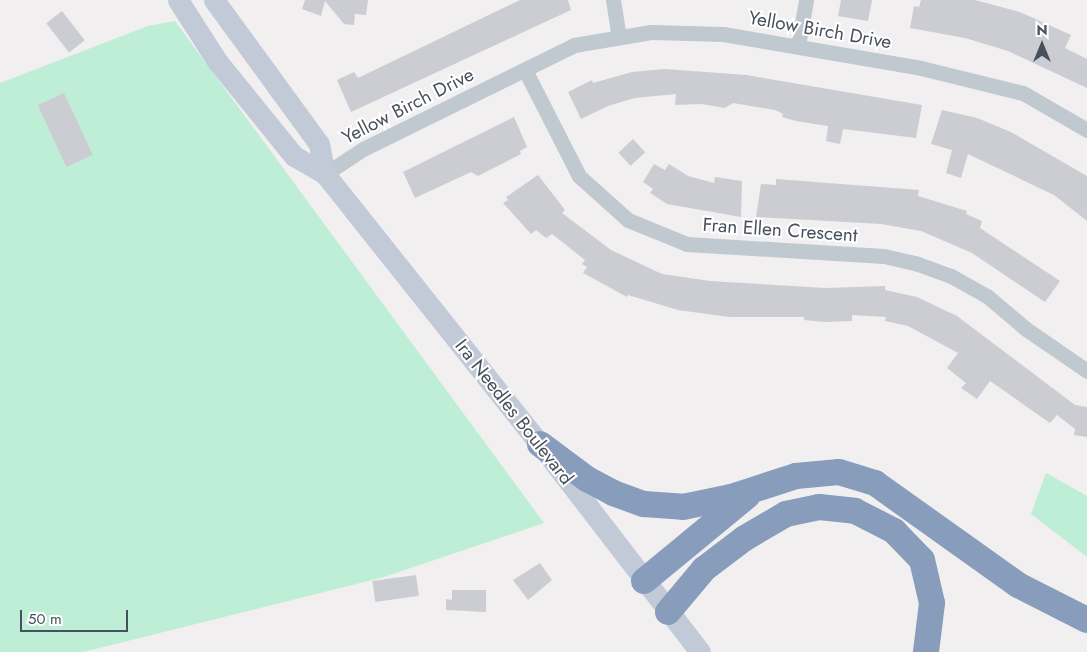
<!DOCTYPE html>
<style>
body{margin:0}
#map{position:relative;width:1087px;height:652px;overflow:hidden;background:#f1efef;font-family:Jost,sans-serif}
div>[style]{position:absolute}
[style*='--x']{left:calc(var(--x)*1px);top:calc(var(--y)*1px);width:calc(var(--w)*1px);rotate:calc(var(--a)*1deg)}
.green>*{inset:0;background:#beeed5}
.building>*{inset:0;background:#cccdd3;transform-origin:0 0}
.street>*{height:15px;margin:-7.5px;padding:0 7.5px;transform-origin:7.5px;border-radius:7.5px;background:#c0c8d0}
.secondary>*{height:21px;margin:-10.5px;padding:0 10.5px;transform-origin:10.5px;border-radius:10.5px;background:#c2cad7}
.highway>*{height:26px;margin:-13px;padding:0 13px;transform-origin:13px;border-radius:13px;background:#889cbc}
span{translate:-50% -50%;white-space:nowrap;text-align:center;line-height:1.15;-webkit-text-stroke:4px #fff;paint-order:stroke}
.street-label{font-size:19px;color:#47505c}
.north{position:absolute;left:1017px;top:20px;width:50px;height:50px;-webkit-text-stroke:4px #fff;paint-order:stroke;rotate:0deg;font-size:14px;font-weight:700;line-height:20px;text-align:center;color:#47505c}
.north::after{content:'';display:block;margin:auto;width:18px;height:22px;background:#47505c;clip-path:polygon(50% 0,100% 100%,50% 72%,0 100%)}
.scale{position:absolute;left:20px;top:610px;width:108px;height:22px;box-sizing:border-box;border:2px solid #47505c;border-top:0;padding-left:6px;font-size:15px;line-height:18px;white-space:nowrap;color:#47505c;-webkit-text-stroke:4px #fff;paint-order:stroke}
</style>
<div id="map">
<div class="green">
<i style="clip-path:polygon(175px 21px,544px 523px,384px 577px,83px 652px,0 652px,0 83px,148px 26px)"></i>
<i style="clip-path:polygon(1046px 473px,1087px 496px,1087px 557px,1031px 514px)"></i>
</div>
<div class="building">
<i style="clip-path:polygon(305px 0,368px 0,366px 15px,355px 14px,354px 25px,344px 24px,325px 1px,321px 16px,302px 9px)"></i>
<i style="clip-path:polygon(520px 0,568px 0,571px 10px,351px 112px,337px 80px,354px 72px,358px 78px)"></i>
<i style="clip-path:polygon(841px 0,872px 0,868px 21px,838px 16px)"></i>
<i style="clip-path:polygon(921px 0,975px 0,1020px 12px,1071px 35px,1065px 48px,1087px 59px,1087px 88px,1008px 51px,965px 38px,910px 28px,914px 6px,919px 7px)"></i>
<i style="left:62px;top:11px;width:37px;height:20px;rotate:52deg"></i>
<i style="clip-path:polygon(665px 69px,746px 75px,922px 105px,916px 138px,843px 129px,840px 144px,826px 141px,828px 126px,796px 121px,782px 117px,783px 114px,775px 110px,733px 103px,725px 108px,701px 104px,675px 105px,676px 94px,635px 98px,608px 106px,581px 119px,568px 92px,592px 80px,593px 83px,632px 72px)"></i>
<i style="left:64px;top:93px;width:68px;height:29px;rotate:65deg"></i>
<i style="clip-path:polygon(942px 110px,977px 118px,1011px 132px,1087px 176px,1087px 221px,1054px 195px,968px 154px,961px 178px,946px 173px,952px 150px,931px 144px)"></i>
<i style="clip-path:polygon(514px 117px,527px 147px,520px 151px,521px 154px,478px 176px,471px 172px,415px 198px,403px 172px)"></i>
<i style="left:633px;top:139px;width:18px;height:20px;rotate:47deg"></i>
<i style="clip-path:polygon(654px 164px,665px 170px,669px 164px,688px 176px,714px 183px,715px 177px,742px 181px,741px 217px,667px 204px,650px 193px,653px 189px,643px 182px)"></i>
<i style="clip-path:polygon(538px 175px,565px 210px,562px 213px,611px 250px,662px 274px,710px 281px,826px 288px,885px 286px,885px 290px,917px 297px,957px 316px,1075px 405px,1087px 407px,1087px 437px,1074px 435px,1075px 429px,1057px 415px,1050px 423px,990px 381px,977px 399px,961px 388px,966px 383px,947px 368px,958px 353px,908px 326px,885px 321px,886px 317px,852px 315px,852px 321px,824px 322px,804px 320px,804px 317px,729px 317px,678px 310px,628px 295px,627px 297px,583px 273px,587px 267px,582px 264px,585px 260px,552px 234px,546px 238px,536px 230px,531px 234px,503px 203px,508px 200px,506px 197px)"></i>
<i style="clip-path:polygon(776px 179px,919px 190px,918px 196px,967px 211px,966px 214px,982px 221px,980px 228px,1060px 281px,1045px 302px,972px 253px,921px 231px,881px 224px,756px 217px,761px 184px,776px 185px)"></i>
<i style="clip-path:polygon(540px 563px,552px 580px,528px 600px,513px 580px)"></i>
<i style="left:416px;top:575px;width:21px;height:44px;rotate:82deg"></i>
<i style="clip-path:polygon(452px 590px,486px 590px,486px 612px,446px 610px,446px 599px,452px 600px)"></i>
</div>
<div class="street">
<i style="--x:613;--y:0;--w:37;--a:81"></i>
<i style="--x:798;--y:46;--w:47;--a:-80.1"></i>
<i style="--x:525;--y:70;--w:119;--a:63"></i>
<i style="--x:579;--y:176;--w:66;--a:41.9"></i>
<i style="--x:628;--y:220;--w:64;--a:22.1"></i>
<i style="--x:687;--y:244;--w:197;--a:3.5"></i>
<i style="--x:884;--y:256;--w:35;--a:13"></i>
<i style="--x:918;--y:264;--w:35;--a:20"></i>
<i style="--x:951;--y:276;--w:41;--a:29.1"></i>
<i style="--x:987;--y:296;--w:51;--a:40.2"></i>
<i style="--x:1026;--y:329;--w:74;--a:34.5"></i>
<i style="--x:325;--y:174;--w:45;--a:-33.3"></i>
<i style="--x:363;--y:149;--w:235;--a:-26.2"></i>
<i style="--x:574;--y:45;--w:78;--a:-9.6"></i>
<i style="--x:651;--y:32;--w:72;--a:1.6"></i>
<i style="--x:723;--y:34;--w:201;--a:9.7"></i>
<i style="--x:921;--y:68;--w:105;--a:13.8"></i>
<i style="--x:1023;--y:93;--w:74;--a:30"></i>
</div>
<div class="secondary">
<i style="--x:178;--y:0;--w:72;--a:57.4"></i>
<i style="--x:217;--y:61;--w:122;--a:51"></i>
<i style="--x:294;--y:156;--w:36;--a:30"></i>
<i style="--x:325;--y:174;--w:345;--a:51.5"></i>
<i style="--x:540;--y:444;--w:262;--a:52.4"></i>
<i style="--x:214;--y:0;--w:178;--a:53.9"></i>
<i style="--x:319;--y:144;--w:31;--a:79"></i>
</div>
<div class="highway">
<i style="--x:540;--y:444;--w:59;--a:36.7"></i>
<i style="--x:587;--y:479;--w:30;--a:28"></i>
<i style="--x:613;--y:493;--w:33;--a:20"></i>
<i style="--x:644;--y:504;--w:39;--a:4"></i>
<i style="--x:683;--y:507;--w:49;--a:-11.8"></i>
<i style="--x:731;--y:497;--w:68;--a:-17.9"></i>
<i style="--x:796;--y:476;--w:43;--a:-5.3"></i>
<i style="--x:839;--y:472;--w:38;--a:17"></i>
<i style="--x:875;--y:483;--w:176;--a:35.5"></i>
<i style="--x:1018;--y:585;--w:77;--a:26.9"></i>
<i style="--x:644;--y:581;--w:134;--a:-39.5"></i>
<i style="--x:668;--y:612;--w:56;--a:-50.1"></i>
<i style="--x:704;--y:569;--w:51;--a:-37.1"></i>
<i style="--x:745;--y:538;--w:48;--a:-30.3"></i>
<i style="--x:786;--y:514;--w:34;--a:-12"></i>
<i style="--x:819;--y:507;--w:36;--a:6"></i>
<i style="--x:855;--y:511;--w:44;--a:27.1"></i>
<i style="--x:894;--y:531;--w:40;--a:46"></i>
<i style="--x:922;--y:560;--w:44;--a:76.9"></i>
<i style="--x:932;--y:603;--w:49;--a:97"></i>
</div>
<div class="street-label">
<span style="left:820px;top:30px;rotate:10deg">Yellow Birch Drive</span>
<span style="left:408px;top:106px;rotate:-27deg">Yellow Birch Drive</span>
<span style="left:780px;top:230px;rotate:4deg">Fran Ellen Crescent</span>
<span style="left:514px;top:412px;rotate:52deg">Ira Needles Boulevard</span>
</div>
<div class="north">N</div>
<div class="scale">50 m</div>
</div>
